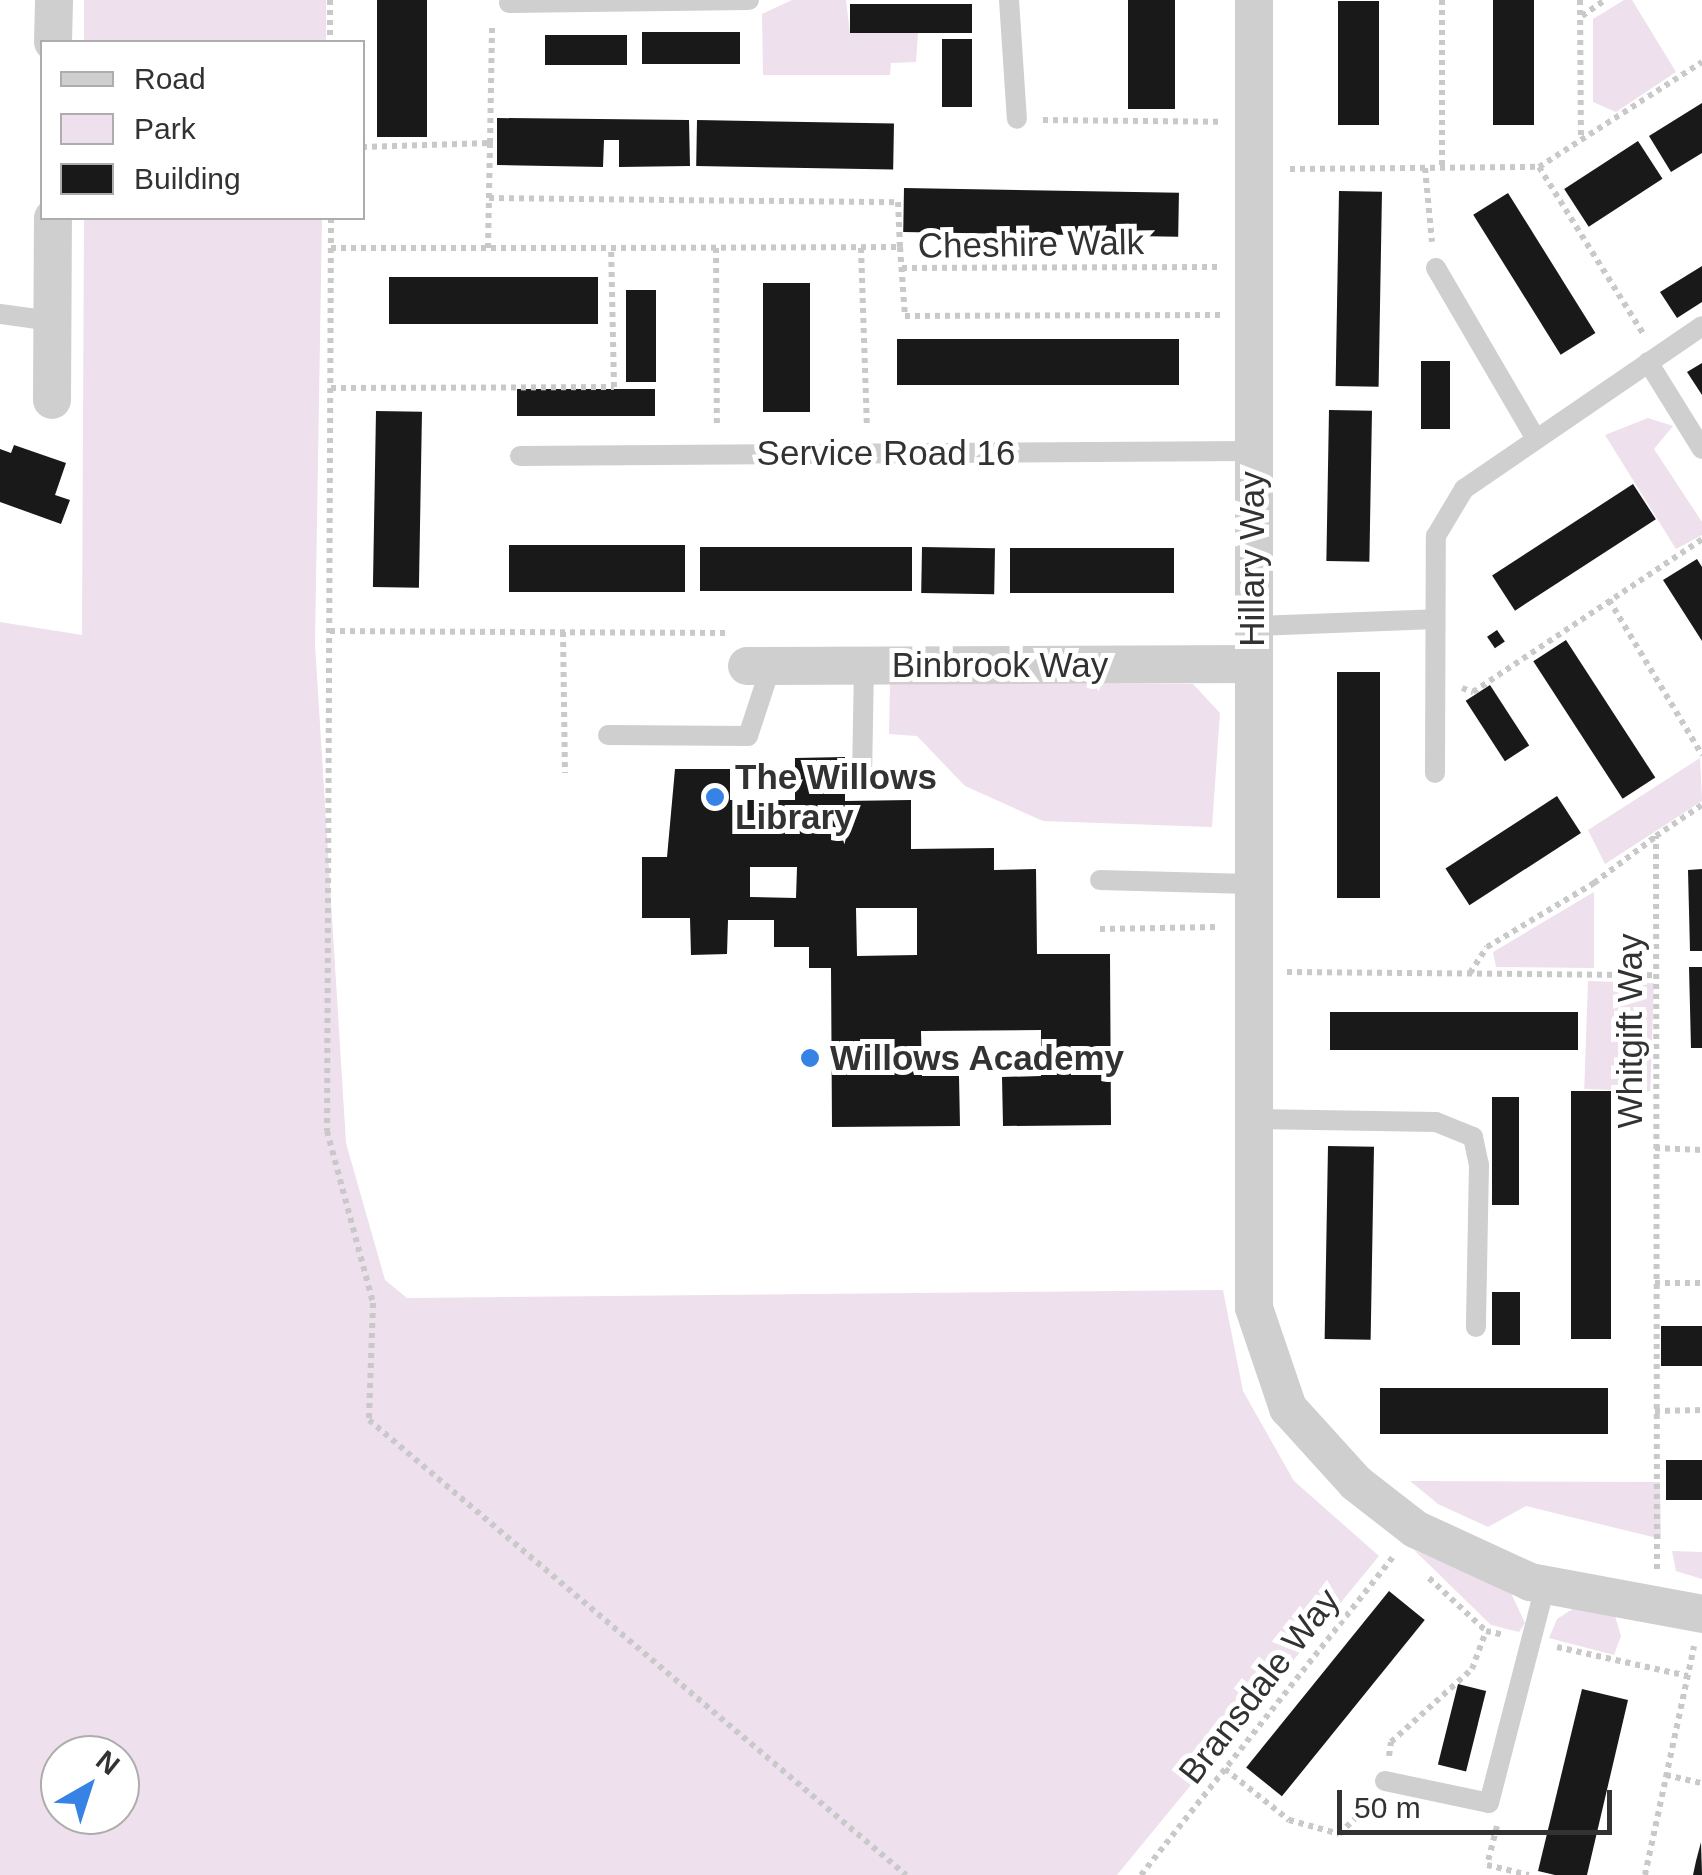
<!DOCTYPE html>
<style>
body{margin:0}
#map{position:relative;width:1702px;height:1875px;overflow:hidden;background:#fff;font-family:Arial,sans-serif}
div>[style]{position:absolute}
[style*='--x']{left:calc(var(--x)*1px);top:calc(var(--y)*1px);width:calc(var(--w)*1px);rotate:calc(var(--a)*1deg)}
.green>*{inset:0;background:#eee0ec;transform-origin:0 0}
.building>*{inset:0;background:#191919;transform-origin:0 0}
.path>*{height:6px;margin-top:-3px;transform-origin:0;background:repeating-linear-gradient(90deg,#c9c9c9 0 5px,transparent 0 10px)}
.service>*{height:20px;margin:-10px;padding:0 10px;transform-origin:10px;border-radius:10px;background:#cfcfcf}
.minor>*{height:38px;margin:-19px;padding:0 19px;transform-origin:19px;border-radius:19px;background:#cfcfcf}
.dots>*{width:28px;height:28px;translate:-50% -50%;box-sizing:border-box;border:5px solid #fff;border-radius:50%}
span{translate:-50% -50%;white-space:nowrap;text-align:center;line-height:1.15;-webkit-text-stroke:10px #fff;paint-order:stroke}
.street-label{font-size:35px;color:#323232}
.poi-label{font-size:35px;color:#323232;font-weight:700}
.left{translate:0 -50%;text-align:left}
.legend{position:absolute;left:40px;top:40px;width:325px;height:180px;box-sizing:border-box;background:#fff;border:2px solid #adadad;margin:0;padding:12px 18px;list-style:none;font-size:30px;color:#323232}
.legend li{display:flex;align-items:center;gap:20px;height:50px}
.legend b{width:50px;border:2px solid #adadad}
.north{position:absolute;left:40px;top:1735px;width:100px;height:100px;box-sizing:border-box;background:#fff;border:2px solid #adadad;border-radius:50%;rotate:39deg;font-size:28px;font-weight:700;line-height:40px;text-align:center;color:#323232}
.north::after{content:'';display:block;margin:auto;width:35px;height:45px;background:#3782e5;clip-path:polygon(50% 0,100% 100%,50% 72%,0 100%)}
.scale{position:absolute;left:1337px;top:1790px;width:275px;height:45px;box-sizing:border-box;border:5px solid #323232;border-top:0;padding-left:12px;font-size:30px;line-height:35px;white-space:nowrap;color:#323232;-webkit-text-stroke:8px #fff;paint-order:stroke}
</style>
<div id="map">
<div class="green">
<i style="left:84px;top:0;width:242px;height:42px"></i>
<i style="clip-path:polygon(792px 0,846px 0,850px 33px,918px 33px,916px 62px,891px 63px,890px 75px,763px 75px,762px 14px)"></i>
<i style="clip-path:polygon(1624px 0,1632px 0,1676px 72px,1616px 112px,1593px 102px,1593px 19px)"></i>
<i style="clip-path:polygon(evenodd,84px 218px,322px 218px,315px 644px,346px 1143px,385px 1280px,407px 1298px,1223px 1290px,1243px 1391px,1294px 1481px,1379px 1556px,1117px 1875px,0 1875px,0 622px,82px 635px,84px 218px,60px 1755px,120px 1755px,120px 1815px,60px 1815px,60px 1755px)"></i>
<i style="clip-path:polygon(1648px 418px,1673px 426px,1654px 449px,1702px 522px,1702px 535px,1676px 549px,1605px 435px)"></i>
<i style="clip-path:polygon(890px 684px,1193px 684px,1220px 713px,1212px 827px,1043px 821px,965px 786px,917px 736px,889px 734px)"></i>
<i style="clip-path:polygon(1700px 758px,1702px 801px,1605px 864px,1588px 830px)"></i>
<i style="clip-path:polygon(1594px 892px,1594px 968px,1496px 967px,1493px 952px)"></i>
<i style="left:1588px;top:981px;width:66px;height:108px;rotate:2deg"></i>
<i style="clip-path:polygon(1410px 1481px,1660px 1482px,1661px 1539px,1526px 1506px,1488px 1527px,1438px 1504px)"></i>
<i style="clip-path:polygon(1414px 1550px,1510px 1591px,1525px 1623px,1519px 1632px,1491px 1625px)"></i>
<i style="clip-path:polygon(1672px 1551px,1702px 1552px,1702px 1579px,1676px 1571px)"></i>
<i style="clip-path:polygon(1582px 1603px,1615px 1616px,1621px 1636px,1614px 1655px,1549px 1638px,1557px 1619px)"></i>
</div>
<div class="building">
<i style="left:377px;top:0;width:50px;height:137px"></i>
<i style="left:1128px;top:0;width:47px;height:109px"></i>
<i style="left:1493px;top:0;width:41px;height:125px"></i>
<i style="left:1338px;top:1px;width:41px;height:124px"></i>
<i style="left:972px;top:4px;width:29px;height:122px;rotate:90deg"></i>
<i style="left:642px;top:32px;width:98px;height:32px"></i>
<i style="left:545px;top:35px;width:82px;height:30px"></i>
<i style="left:942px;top:39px;width:30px;height:68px"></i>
<i style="clip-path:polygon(1702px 103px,1702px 153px,1671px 172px,1649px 136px)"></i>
<i style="clip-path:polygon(497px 118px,689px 120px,690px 166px,619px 167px,619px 140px,604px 140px,603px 167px,497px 165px)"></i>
<i style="left:697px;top:120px;width:197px;height:46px;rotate:1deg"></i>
<i style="left:1638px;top:141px;width:45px;height:88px;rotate:57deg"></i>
<i style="left:904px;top:188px;width:275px;height:44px;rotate:1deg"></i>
<i style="left:1339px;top:191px;width:43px;height:195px;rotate:1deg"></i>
<i style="left:1508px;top:193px;width:165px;height:41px;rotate:58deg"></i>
<i style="clip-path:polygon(1702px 266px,1702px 302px,1677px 318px,1660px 292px)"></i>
<i style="left:389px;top:277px;width:209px;height:47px"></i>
<i style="left:763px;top:283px;width:47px;height:129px"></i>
<i style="left:626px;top:290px;width:30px;height:92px"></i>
<i style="left:897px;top:339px;width:282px;height:46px"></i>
<i style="left:1421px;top:361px;width:29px;height:68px"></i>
<i style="clip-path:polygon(1702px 363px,1702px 395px,1687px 372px)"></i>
<i style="left:517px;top:389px;width:138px;height:27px"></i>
<i style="left:1329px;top:410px;width:43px;height:151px;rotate:1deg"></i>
<i style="left:376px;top:411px;width:46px;height:176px;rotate:1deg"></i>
<i style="clip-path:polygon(14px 445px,66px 463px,55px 495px,70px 500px,61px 524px,0 502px,0 449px,11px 453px)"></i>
<i style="left:1633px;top:484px;width:42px;height:168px;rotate:57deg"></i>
<i style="left:509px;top:545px;width:176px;height:47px"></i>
<i style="left:700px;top:547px;width:212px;height:44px"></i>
<i style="left:922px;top:547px;width:73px;height:46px;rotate:1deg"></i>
<i style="left:1010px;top:548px;width:164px;height:45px"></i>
<i style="clip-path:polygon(1697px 559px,1702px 567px,1702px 641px,1663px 580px)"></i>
<i style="left:1497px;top:630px;width:14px;height:12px;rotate:56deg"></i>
<i style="left:1566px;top:640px;width:164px;height:39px;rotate:57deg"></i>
<i style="left:1337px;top:672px;width:43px;height:226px"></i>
<i style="left:1490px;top:685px;width:72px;height:29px;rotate:57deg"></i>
<i style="clip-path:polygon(evenodd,845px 757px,845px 801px,911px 800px,911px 849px,994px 848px,994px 870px,1036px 869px,1037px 954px,1110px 954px,1111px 1125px,1003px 1126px,1002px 1077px,1041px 1076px,1041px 1030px,921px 1031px,922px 1076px,959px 1076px,960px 1126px,832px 1127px,831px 968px,809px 968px,809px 947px,774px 947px,774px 920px,728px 920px,727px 954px,691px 955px,690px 918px,642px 918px,642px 857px,667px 857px,675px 769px,730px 769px,730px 800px,795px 800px,795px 758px,845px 757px,750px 867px,797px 867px,796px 898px,750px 897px,750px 867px,845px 757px,856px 908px,917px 908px,917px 955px,857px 956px,856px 908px)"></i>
<i style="left:1557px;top:796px;width:44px;height:133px;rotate:57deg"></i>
<i style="clip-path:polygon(1702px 869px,1702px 951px,1690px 951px,1688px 870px)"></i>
<i style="clip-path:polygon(1689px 967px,1702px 967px,1702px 1048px,1691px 1048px)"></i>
<i style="left:1330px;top:1012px;width:248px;height:38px"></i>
<i style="left:1571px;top:1091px;width:40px;height:248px"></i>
<i style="left:1492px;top:1097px;width:27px;height:108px"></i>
<i style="left:1328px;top:1146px;width:46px;height:193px;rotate:1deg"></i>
<i style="left:1492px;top:1292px;width:28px;height:53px"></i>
<i style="left:1702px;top:1326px;width:40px;height:41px;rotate:90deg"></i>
<i style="left:1380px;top:1388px;width:228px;height:46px"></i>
<i style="left:1702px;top:1460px;width:40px;height:36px;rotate:90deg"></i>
<i style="left:1389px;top:1591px;width:46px;height:227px;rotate:39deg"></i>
<i style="left:1458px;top:1684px;width:29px;height:83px;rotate:14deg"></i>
<i style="clip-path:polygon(1582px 1689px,1628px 1700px,1587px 1875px,1555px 1875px,1538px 1871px)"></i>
<i style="clip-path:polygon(1701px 1842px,1702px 1875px,1693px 1875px,1696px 1861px)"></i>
</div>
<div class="path">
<i style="--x:330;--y:0;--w:42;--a:90"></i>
<i style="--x:1442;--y:0;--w:167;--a:90"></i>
<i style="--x:1580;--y:0;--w:138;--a:89.6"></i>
<i style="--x:1582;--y:16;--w:28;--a:-35"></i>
<i style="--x:1043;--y:120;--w:177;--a:0.6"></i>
<i style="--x:490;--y:143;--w:118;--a:-89"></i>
<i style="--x:362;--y:147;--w:128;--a:-1.8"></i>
<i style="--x:490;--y:143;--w:105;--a:91.1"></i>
<i style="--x:1539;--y:167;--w:198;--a:58"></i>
<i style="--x:1539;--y:167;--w:194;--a:-32.8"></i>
<i style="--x:1425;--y:168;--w:74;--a:84.6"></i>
<i style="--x:1290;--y:169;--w:249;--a:-0.5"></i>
<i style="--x:489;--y:198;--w:409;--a:0.6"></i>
<i style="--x:898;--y:202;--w:45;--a:87.5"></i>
<i style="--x:331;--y:218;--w:913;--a:90.25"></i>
<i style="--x:327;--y:1131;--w:178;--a:75"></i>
<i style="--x:373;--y:1303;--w:117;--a:92"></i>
<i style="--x:369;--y:1420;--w:704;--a:40.27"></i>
<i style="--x:331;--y:248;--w:280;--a:0"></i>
<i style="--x:716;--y:248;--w:179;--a:89.7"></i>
<i style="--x:861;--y:248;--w:178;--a:88.1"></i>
<i style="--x:902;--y:268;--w:318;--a:-0.2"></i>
<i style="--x:331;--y:388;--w:283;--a:-0.2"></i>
<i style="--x:614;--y:387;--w:139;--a:-91.2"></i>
<i style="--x:611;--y:248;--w:289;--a:-0.2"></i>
<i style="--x:900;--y:247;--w:69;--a:85.9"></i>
<i style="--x:905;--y:316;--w:315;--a:-0.2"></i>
<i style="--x:1609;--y:600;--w:181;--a:59"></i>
<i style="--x:330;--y:631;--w:399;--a:0.3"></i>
<i style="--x:563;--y:632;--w:141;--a:89.2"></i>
<i style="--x:1462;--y:688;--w:12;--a:20"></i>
<i style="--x:1473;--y:692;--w:275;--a:-33.7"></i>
<i style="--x:1100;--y:929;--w:118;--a:-1"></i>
<i style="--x:1287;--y:972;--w:369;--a:0.5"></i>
<i style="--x:1470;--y:973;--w:31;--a:-57"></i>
<i style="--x:1487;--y:947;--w:125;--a:-30.9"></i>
<i style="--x:1594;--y:883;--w:76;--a:-37"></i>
<i style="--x:1655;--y:1148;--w:47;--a:2.4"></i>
<i style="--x:1655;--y:1283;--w:47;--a:0"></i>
<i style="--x:1655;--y:1411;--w:47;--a:-1.2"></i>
<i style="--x:1657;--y:1569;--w:733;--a:-90.08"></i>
<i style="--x:1656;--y:836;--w:55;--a:-34"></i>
<i style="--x:1429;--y:1578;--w:78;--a:42.9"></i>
<i style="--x:1486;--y:1631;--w:19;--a:12"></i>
<i style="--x:1557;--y:1647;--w:134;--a:12.5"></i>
<i style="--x:1389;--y:1756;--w:14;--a:-82"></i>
<i style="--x:1391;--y:1742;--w:109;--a:-42"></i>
<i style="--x:1472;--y:1669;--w:40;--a:-69.8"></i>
<i style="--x:1225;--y:1769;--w:82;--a:38.6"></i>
<i style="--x:1289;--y:1820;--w:52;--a:15.6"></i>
<i style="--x:1339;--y:1834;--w:43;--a:-44.1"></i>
<i style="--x:1666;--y:1775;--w:37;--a:13"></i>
<i style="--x:1497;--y:1826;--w:40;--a:104.4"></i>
<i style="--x:1487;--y:1865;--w:43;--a:13.4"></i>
<i style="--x:1141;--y:1875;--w:409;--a:-51.6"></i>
<i style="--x:1645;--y:1875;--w:234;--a:-77.9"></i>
</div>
<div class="service">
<i style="--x:1009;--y:0;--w:119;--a:86.2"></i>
<i style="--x:509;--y:3;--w:240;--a:-0.7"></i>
<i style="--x:1436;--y:268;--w:198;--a:59.7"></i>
<i style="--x:0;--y:314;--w:52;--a:7.7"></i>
<i style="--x:1648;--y:362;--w:102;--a:58.2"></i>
<i style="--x:520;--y:456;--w:731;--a:-0.39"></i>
<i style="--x:1256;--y:626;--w:179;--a:-2.2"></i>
<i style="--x:608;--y:735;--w:140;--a:0.4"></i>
<i style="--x:748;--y:736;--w:74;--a:-71.8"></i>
<i style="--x:1435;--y:773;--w:237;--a:-89.8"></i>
<i style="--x:1436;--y:536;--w:55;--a:-59.2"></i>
<i style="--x:1464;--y:489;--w:288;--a:-34.4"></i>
<i style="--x:862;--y:779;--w:113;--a:-89"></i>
<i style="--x:1100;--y:880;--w:149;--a:1.5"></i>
<i style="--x:1250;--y:1119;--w:186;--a:0.9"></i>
<i style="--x:1436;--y:1122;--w:40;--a:22"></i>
<i style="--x:1473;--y:1137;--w:29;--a:78"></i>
<i style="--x:1479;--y:1165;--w:162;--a:91.1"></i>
<i style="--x:1385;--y:1781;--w:106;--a:11.9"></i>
<i style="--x:1489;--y:1803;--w:227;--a:-75.5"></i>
</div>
<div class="minor">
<i style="--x:1254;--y:0;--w:1308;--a:90"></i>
<i style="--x:1254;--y:1308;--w:106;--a:71.2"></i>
<i style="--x:1288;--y:1408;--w:101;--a:47.8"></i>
<i style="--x:1356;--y:1483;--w:75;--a:37.9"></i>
<i style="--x:1415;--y:1529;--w:127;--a:24.7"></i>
<i style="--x:1530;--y:1582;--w:175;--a:10.5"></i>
<i style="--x:53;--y:42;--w:42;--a:-88.6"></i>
<i style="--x:52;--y:400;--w:182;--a:-89.7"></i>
<i style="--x:747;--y:666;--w:506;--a:-0.23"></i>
</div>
<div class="dots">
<i style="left:715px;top:797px;background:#3782e5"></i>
<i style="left:810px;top:1058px;background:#3782e5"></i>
</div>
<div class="street-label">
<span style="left:1031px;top:244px;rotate:-1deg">Cheshire Walk</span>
<span style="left:886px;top:453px">Service Road 16</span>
<span style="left:1252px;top:559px;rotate:-90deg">Hillary Way</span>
<span style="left:1000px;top:665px">Binbrook Way</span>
<span style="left:1630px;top:1031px;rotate:-90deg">Whitgift Way</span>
<span style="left:1259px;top:1686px;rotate:-52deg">Bransdale Way</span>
</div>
<div class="poi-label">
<span class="left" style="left:735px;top:797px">The Willows<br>Library</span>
<span class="left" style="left:830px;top:1058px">Willows Academy</span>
</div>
<ul class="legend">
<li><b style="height:12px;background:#cfcfcf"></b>Road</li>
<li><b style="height:28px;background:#eee0ec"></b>Park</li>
<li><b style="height:28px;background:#191919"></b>Building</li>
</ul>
<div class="north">N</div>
<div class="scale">50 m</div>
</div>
